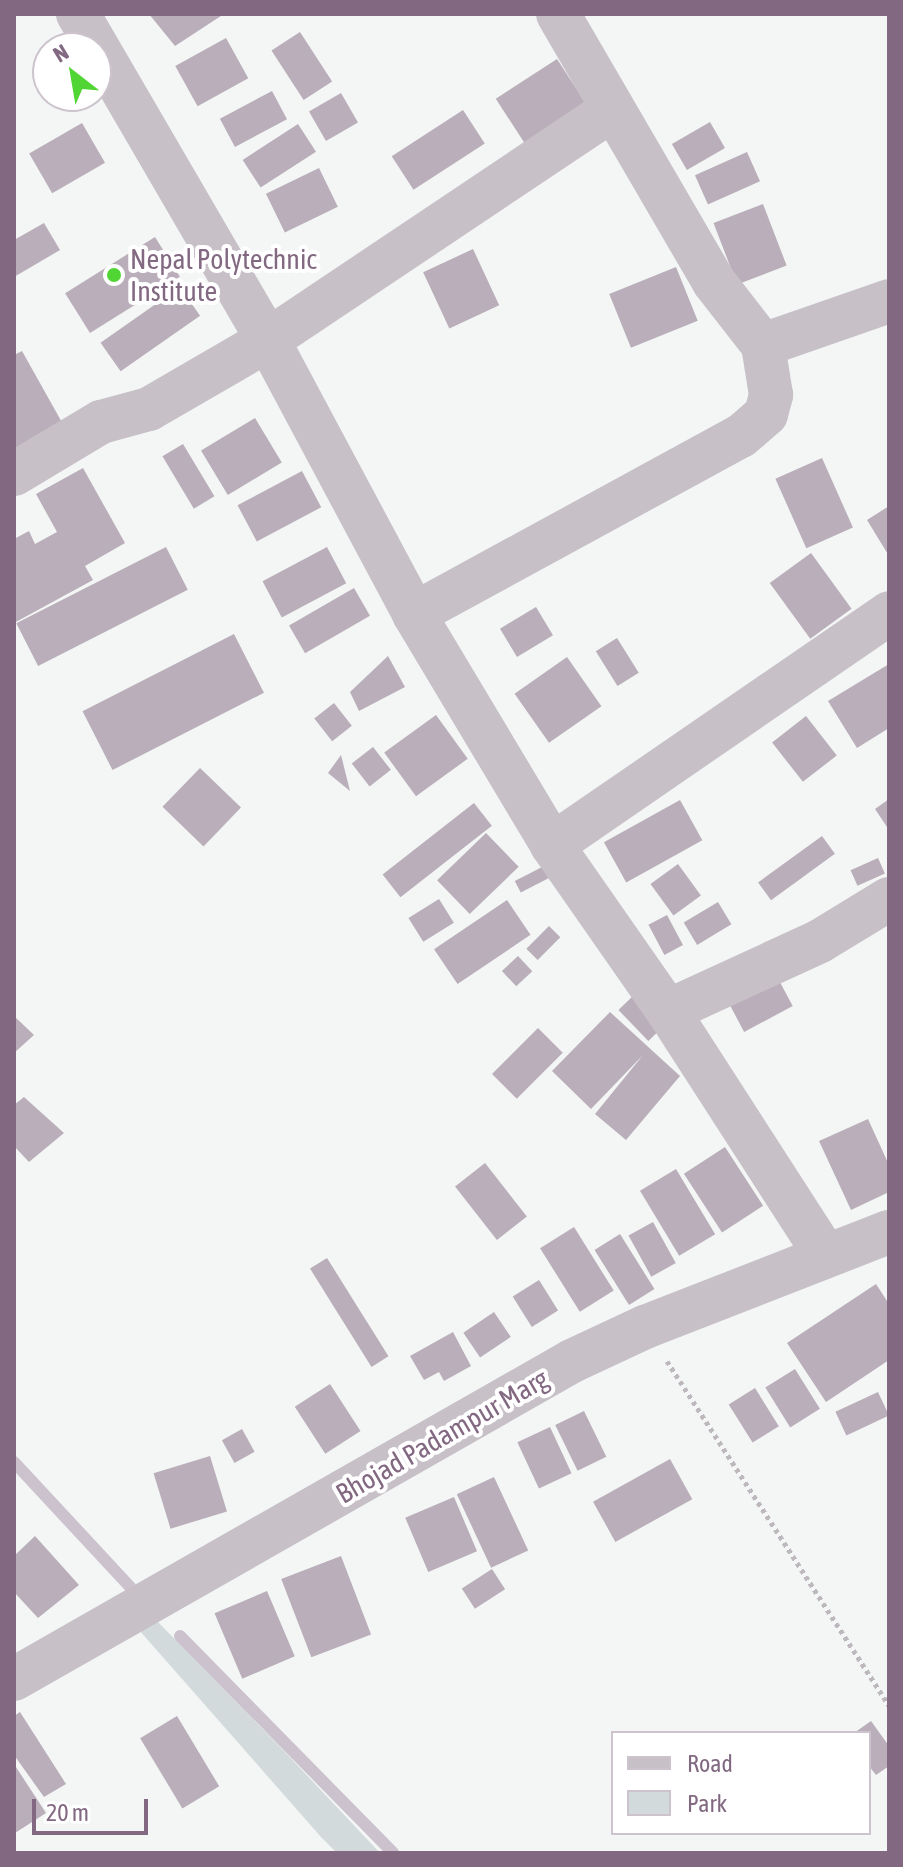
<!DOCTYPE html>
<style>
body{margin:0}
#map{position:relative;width:903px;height:1867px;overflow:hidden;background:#f3f6f5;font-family:"Asap Condensed",sans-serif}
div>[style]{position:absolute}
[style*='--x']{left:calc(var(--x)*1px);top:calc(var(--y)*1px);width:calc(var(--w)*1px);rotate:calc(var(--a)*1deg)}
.green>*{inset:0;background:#d3dadb}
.stream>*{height:12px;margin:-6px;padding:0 6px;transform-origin:6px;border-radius:6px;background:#ccc2ce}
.building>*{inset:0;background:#b9aeb9;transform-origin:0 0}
.path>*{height:5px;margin-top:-2.5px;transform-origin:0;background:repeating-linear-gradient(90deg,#bdb8bd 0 4px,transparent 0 8px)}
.minor>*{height:44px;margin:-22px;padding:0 22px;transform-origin:22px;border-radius:22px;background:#c7c0c7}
.dots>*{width:22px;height:22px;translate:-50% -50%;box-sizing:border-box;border:4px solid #fff;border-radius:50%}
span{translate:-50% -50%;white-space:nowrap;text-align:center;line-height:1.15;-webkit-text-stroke:8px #fff;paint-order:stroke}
.poi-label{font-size:28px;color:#826881}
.left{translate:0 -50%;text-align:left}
.street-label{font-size:28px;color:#826881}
.frame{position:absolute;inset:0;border:16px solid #826881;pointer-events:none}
.legend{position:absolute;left:611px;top:1731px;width:260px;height:104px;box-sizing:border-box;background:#fff;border:2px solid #cdc3cd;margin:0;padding:10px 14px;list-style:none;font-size:24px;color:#826881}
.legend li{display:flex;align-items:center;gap:16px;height:40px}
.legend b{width:40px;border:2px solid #cdc3cd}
.north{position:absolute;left:32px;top:32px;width:80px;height:80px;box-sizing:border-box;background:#fff;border:2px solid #cdc3cd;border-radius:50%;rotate:329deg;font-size:22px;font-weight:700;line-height:32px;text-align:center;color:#826881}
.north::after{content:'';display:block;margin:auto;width:28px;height:36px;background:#50d534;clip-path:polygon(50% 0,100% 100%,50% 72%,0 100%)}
.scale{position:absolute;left:32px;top:1799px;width:116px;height:36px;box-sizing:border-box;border:4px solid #826881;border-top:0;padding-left:10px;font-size:24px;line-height:28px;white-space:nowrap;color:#826881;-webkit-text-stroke:6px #fff;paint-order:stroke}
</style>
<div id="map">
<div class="green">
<i style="clip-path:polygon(156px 1620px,286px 1753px,380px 1853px,337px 1853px,321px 1837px,139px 1630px)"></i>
</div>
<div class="stream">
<i style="--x:14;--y:1462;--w:172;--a:47.1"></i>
<i style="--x:180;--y:1636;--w:304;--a:45.5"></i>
</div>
<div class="building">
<i style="clip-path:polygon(149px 14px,224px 14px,175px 46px)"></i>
<i style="left:300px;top:32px;width:59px;height:34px;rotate:57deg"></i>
<i style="left:226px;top:38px;width:46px;height:58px;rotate:61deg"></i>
<i style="left:557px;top:59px;width:62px;height:73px;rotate:57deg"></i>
<i style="left:272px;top:91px;width:32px;height:59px;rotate:62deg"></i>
<i style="left:341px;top:93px;width:34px;height:37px;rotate:60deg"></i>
<i style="left:463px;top:110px;width:40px;height:85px;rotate:57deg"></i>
<i style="left:710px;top:122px;width:30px;height:44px;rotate:60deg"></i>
<i style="left:82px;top:123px;width:46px;height:61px;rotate:60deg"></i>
<i style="left:298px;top:124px;width:33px;height:66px;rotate:57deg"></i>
<i style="left:747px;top:152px;width:32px;height:57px;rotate:66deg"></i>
<i style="left:319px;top:168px;width:43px;height:59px;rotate:64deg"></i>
<i style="left:763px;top:204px;width:66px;height:53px;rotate:69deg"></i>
<i style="clip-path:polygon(44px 223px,60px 250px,14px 277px,14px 240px)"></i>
<i style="left:155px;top:237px;width:47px;height:106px;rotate:58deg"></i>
<i style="left:473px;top:249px;width:62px;height:55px;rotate:65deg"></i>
<i style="left:676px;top:267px;width:58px;height:72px;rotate:68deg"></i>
<i style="left:180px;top:287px;width:35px;height:97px;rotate:55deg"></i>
<i style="clip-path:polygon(22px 351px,64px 426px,14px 449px,14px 355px)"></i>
<i style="left:255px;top:418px;width:52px;height:63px;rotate:59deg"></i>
<i style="left:183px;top:444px;width:61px;height:24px;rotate:59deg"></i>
<i style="left:822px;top:458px;width:76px;height:51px;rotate:66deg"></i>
<i style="clip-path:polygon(83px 468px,125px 543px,85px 566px,93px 580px,14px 623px,14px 539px,29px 531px,35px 544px,57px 532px,36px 494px)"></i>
<i style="left:302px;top:471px;width:41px;height:73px;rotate:62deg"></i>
<i style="clip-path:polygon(889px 506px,889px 556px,867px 520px)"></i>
<i style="left:166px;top:547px;width:48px;height:168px;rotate:63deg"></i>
<i style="left:327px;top:547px;width:41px;height:73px;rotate:62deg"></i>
<i style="left:811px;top:553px;width:69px;height:51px;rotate:54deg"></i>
<i style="left:354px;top:588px;width:32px;height:75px;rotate:60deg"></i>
<i style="left:536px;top:607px;width:33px;height:42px;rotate:59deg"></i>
<i style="left:234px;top:634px;width:66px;height:170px;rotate:63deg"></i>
<i style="left:617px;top:638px;width:41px;height:25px;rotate:58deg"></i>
<i style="clip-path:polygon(388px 656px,405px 687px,359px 711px,350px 692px)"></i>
<i style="left:567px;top:657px;width:60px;height:64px;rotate:55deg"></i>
<i style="clip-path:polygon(889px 664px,889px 728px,857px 748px,828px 701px)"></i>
<i style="left:334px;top:703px;width:29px;height:25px;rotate:52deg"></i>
<i style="left:436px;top:715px;width:54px;height:64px;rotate:54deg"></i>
<i style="left:806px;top:716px;width:50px;height:43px;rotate:52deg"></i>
<i style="left:373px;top:747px;width:29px;height:27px;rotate:52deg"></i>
<i style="clip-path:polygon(341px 755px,350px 791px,328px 773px)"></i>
<i style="left:200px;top:768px;width:57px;height:54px;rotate:44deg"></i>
<i style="clip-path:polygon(889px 799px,889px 830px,875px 809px)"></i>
<i style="left:680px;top:800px;width:46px;height:87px;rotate:61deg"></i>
<i style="left:474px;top:803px;width:29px;height:116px;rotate:52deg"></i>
<i style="left:486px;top:833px;width:47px;height:68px;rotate:46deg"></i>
<i style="left:822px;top:836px;width:22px;height:79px;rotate:54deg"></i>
<i style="left:878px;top:858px;width:17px;height:30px;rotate:66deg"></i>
<i style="left:678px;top:864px;width:39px;height:34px;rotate:54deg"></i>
<i style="left:546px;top:865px;width:13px;height:35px;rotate:63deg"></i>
<i style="left:439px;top:899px;width:28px;height:36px;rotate:58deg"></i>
<i style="left:507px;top:900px;width:42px;height:88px;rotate:56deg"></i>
<i style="left:718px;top:902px;width:26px;height:40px;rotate:59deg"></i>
<i style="left:667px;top:915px;width:34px;height:21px;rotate:62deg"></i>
<i style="left:549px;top:926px;width:16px;height:32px;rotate:45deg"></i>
<i style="left:518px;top:956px;width:21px;height:22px;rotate:47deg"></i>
<i style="left:773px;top:969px;width:42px;height:55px;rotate:62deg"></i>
<i style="left:635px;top:994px;width:43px;height:23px;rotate:46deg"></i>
<i style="clip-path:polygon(610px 1012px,680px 1076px,626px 1140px,595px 1114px,643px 1055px,591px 1109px,552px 1071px)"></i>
<i style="clip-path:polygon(14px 1016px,34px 1035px,14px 1053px)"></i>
<i style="left:538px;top:1028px;width:35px;height:65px;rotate:45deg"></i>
<i style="clip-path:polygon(24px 1097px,64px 1133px,29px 1162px,14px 1146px,14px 1105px)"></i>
<i style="clip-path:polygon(868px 1119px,889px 1165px,889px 1192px,851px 1210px,819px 1141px)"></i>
<i style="left:725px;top:1147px;width:70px;height:49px;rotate:57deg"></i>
<i style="left:485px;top:1163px;width:68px;height:38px;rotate:52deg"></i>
<i style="left:676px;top:1169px;width:76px;height:42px;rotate:59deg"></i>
<i style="left:653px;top:1222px;width:47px;height:28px;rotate:61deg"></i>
<i style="left:574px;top:1227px;width:75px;height:40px;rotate:58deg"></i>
<i style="left:620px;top:1234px;width:65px;height:30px;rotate:58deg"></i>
<i style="left:327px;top:1258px;width:116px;height:20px;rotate:58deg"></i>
<i style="left:539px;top:1280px;width:36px;height:31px;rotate:58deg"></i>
<i style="clip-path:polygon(876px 1284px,889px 1304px,889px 1360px,826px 1402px,787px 1343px)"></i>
<i style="left:494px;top:1312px;width:30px;height:37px;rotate:56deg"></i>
<i style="clip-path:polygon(453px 1332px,471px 1366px,444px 1381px,439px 1372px,424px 1380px,410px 1356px)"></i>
<i style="left:795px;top:1369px;width:47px;height:35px;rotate:58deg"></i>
<i style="left:330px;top:1384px;width:56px;height:42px;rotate:57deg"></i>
<i style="left:755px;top:1388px;width:45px;height:31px;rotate:58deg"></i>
<i style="left:878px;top:1392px;width:26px;height:47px;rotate:65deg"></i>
<i style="left:584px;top:1411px;width:51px;height:32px;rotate:64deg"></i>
<i style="left:550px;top:1427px;width:51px;height:36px;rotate:65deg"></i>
<i style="left:242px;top:1429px;width:26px;height:23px;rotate:61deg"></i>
<i style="left:210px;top:1456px;width:58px;height:59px;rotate:73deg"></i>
<i style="left:670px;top:1459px;width:46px;height:88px;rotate:61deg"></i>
<i style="left:494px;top:1477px;width:81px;height:41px;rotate:65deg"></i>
<i style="left:454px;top:1497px;width:59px;height:53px;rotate:67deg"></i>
<i style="clip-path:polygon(35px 1536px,79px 1585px,38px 1618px,14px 1592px,14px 1556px)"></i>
<i style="left:341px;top:1556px;width:84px;height:64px;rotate:69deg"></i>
<i style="left:492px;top:1569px;width:24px;height:36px;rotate:57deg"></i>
<i style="left:267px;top:1591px;width:71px;height:57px;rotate:67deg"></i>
<i style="clip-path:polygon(20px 1712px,66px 1784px,44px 1797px,14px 1755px,14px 1716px)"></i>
<i style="left:177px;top:1716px;width:82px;height:43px;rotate:59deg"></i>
<i style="clip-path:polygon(871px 1721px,889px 1746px,889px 1766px,876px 1775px,869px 1766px,869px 1733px,854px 1733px)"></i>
<i style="clip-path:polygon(14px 1764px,46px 1813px,15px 1833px,14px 1831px)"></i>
</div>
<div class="path">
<i style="--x:667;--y:1361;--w:410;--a:57.2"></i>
</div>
<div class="minor">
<i style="--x:78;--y:14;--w:377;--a:59.8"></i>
<i style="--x:268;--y:340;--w:310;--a:61.9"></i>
<i style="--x:414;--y:614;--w:269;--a:59.1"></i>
<i style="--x:552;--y:845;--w:203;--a:55.1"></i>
<i style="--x:668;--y:1011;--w:290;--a:57.2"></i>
<i style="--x:763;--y:345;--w:133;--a:-19.2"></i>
<i style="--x:14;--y:474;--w:101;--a:-30.9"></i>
<i style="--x:101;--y:422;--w:50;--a:-15.2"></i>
<i style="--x:149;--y:409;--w:138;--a:-30.1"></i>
<i style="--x:268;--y:340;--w:415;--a:-33.8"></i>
<i style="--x:414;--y:614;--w:372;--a:-28.6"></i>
<i style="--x:741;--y:436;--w:33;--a:-41"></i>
<i style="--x:766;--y:414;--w:20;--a:-75"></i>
<i style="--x:771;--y:395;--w:51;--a:-99.1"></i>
<i style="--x:763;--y:345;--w:80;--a:-127.9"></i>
<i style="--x:714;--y:282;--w:310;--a:-120.2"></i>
<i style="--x:552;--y:845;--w:409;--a:-34.5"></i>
<i style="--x:668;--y:1011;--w:167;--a:-24.7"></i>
<i style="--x:820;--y:941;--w:81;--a:-31.3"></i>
<i style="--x:14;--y:1679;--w:642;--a:-29.68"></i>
<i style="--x:572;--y:1361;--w:81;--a:-25"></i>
<i style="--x:645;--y:1327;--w:262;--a:-21.3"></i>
</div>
<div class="dots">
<i style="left:114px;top:275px;background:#50d534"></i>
</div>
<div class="poi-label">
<span class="left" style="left:130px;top:275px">Nepal Polytechnic<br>Institute</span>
</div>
<div class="street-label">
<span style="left:442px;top:1436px;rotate:-30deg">Bhojad Padampur Marg</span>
</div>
<div class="frame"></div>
<ul class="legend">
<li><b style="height:10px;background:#c7c0c7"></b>Road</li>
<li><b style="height:22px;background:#d3dadb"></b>Park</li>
</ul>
<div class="north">N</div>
<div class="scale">20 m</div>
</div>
